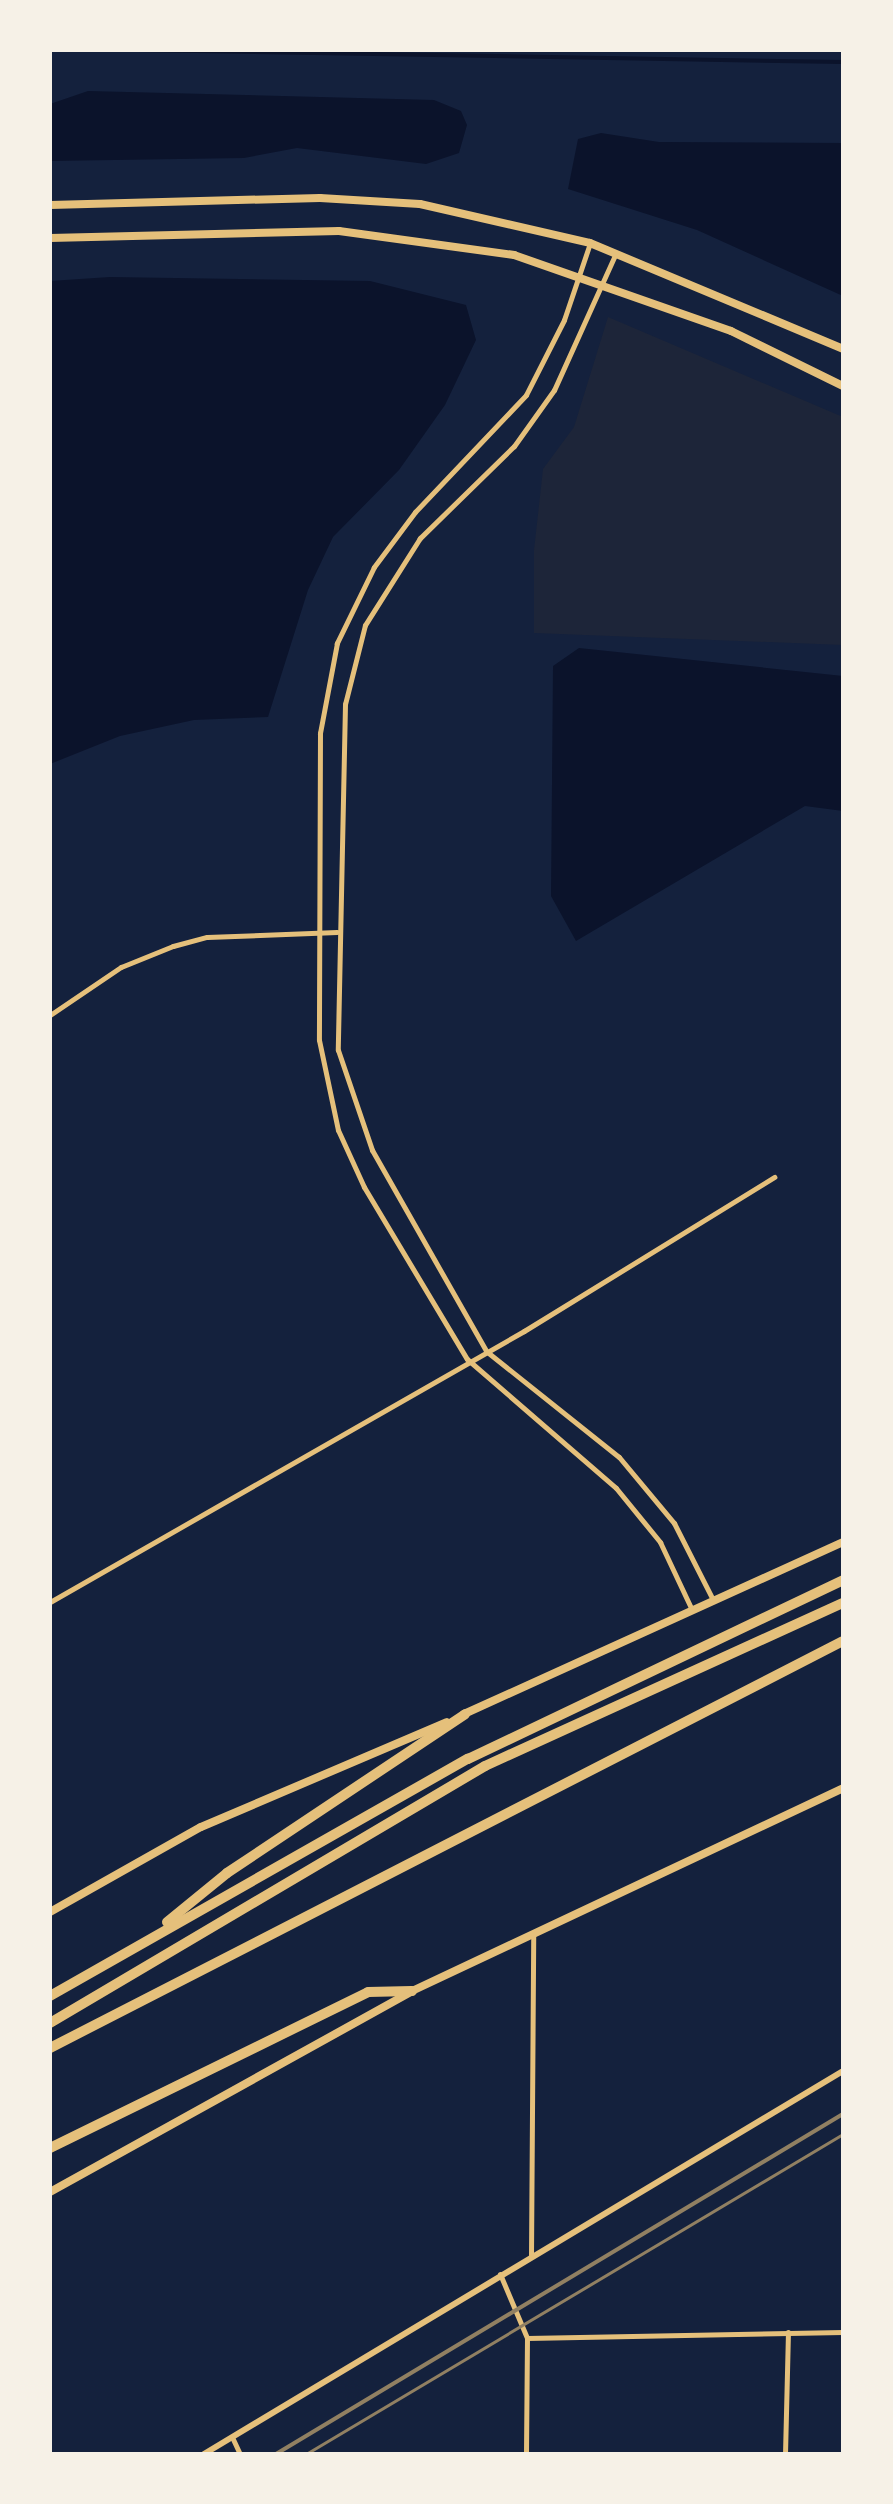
<!DOCTYPE html>
<style>
body{margin:0}
#map{position:relative;width:893px;height:2504px;overflow:hidden;background:#14213d;font-family:Arial,sans-serif}
div>[style]{position:absolute}
[style*='--x']{left:calc(var(--x)*1px);top:calc(var(--y)*1px);width:calc(var(--w)*1px);rotate:calc(var(--a)*1deg)}
.green>*{inset:0;background:#1d2539}
.water>*{inset:0;background:#0b132b}
.stream>*{height:4px;margin:-2px;padding:0 2px;transform-origin:2px;border-radius:2px;background:#0b132b}
.minor>*{height:5px;margin:-2.5px;padding:0 2.5px;transform-origin:2.5px;border-radius:2.5px;background:#e5c07b}
.tertiary>*{height:6px;margin:-3px;padding:0 3px;transform-origin:3px;border-radius:3px;background:#e5c07b}
.secondary>*{height:8px;margin:-4px;padding:0 4px;transform-origin:4px;border-radius:4px;background:#e5c07b}
.motorway>*{height:10px;margin:-5px;padding:0 5px;transform-origin:5px;border-radius:5px;background:#e5c07b}
.tram>*{height:2.5px;margin:-1.25px;padding:0 1.25px;transform-origin:1.25px;border-radius:1.25px;background:#918062}
.rail>*{height:4px;margin:-2px;padding:0 2px;transform-origin:2px;border-radius:2px;background:#918062}
span{translate:-50% -50%;white-space:nowrap;text-align:center;line-height:1.15;-webkit-text-stroke:8px #f6f1e7;paint-order:stroke}
.frame{position:absolute;inset:0;border:52px solid #f6f1e7;pointer-events:none}
</style>
<div id="map">
<div class="green">
<i style="clip-path:polygon(608px 317px,843px 417px,843px 645px,534px 633px,534px 550px,543px 469px,574px 427px)"></i>
</div>
<div class="water">
<i style="clip-path:polygon(88px 91px,434px 100px,461px 111px,467px 125px,459px 153px,426px 164px,297px 148px,244px 158px,50px 161px,50px 104px)"></i>
<i style="clip-path:polygon(601px 133px,659px 142px,843px 143px,843px 296px,697px 230px,568px 189px,578px 139px)"></i>
<i style="clip-path:polygon(110px 277px,370px 281px,466px 305px,476px 340px,445px 405px,399px 470px,333px 537px,308px 590px,268px 717px,194px 720px,120px 736px,50px 764px,50px 281px)"></i>
<i style="clip-path:polygon(579px 648px,843px 676px,843px 811px,805px 806px,576px 941px,551px 896px,553px 666px)"></i>
</div>
<div class="stream">
<i style="--x:139;--y:50;--w:704;--a:0.98"></i>
</div>
<div class="minor">
<i style="--x:590;--y:243;--w:81;--a:108.7"></i>
<i style="--x:564;--y:320;--w:84;--a:116.9"></i>
<i style="--x:526;--y:395;--w:161;--a:133.5"></i>
<i style="--x:415;--y:512;--w:69;--a:126.7"></i>
<i style="--x:374;--y:567;--w:85;--a:116"></i>
<i style="--x:337;--y:643;--w:92;--a:100.7"></i>
<i style="--x:320;--y:733;--w:307;--a:90.2"></i>
<i style="--x:319;--y:1040;--w:92;--a:78.1"></i>
<i style="--x:338;--y:1130;--w:63;--a:65.5"></i>
<i style="--x:364;--y:1187;--w:200;--a:59.1"></i>
<i style="--x:467;--y:1359;--w:197;--a:40.9"></i>
<i style="--x:616;--y:1488;--w:70;--a:50.8"></i>
<i style="--x:660;--y:1542;--w:73;--a:64.8"></i>
<i style="--x:615;--y:255;--w:148;--a:114.3"></i>
<i style="--x:554;--y:390;--w:69;--a:125.5"></i>
<i style="--x:514;--y:446;--w:132;--a:135.6"></i>
<i style="--x:420;--y:538;--w:103;--a:122.3"></i>
<i style="--x:365;--y:625;--w:81;--a:104.2"></i>
<i style="--x:345;--y:704;--w:346;--a:91.2"></i>
<i style="--x:338;--y:1050;--w:106;--a:71.2"></i>
<i style="--x:372;--y:1150;--w:231;--a:60.4"></i>
<i style="--x:486;--y:1351;--w:170;--a:38.6"></i>
<i style="--x:619;--y:1457;--w:86;--a:50.2"></i>
<i style="--x:674;--y:1523;--w:84;--a:63.1"></i>
<i style="--x:50;--y:1015;--w:86;--a:-34.1"></i>
<i style="--x:121;--y:967;--w:56;--a:-22"></i>
<i style="--x:173;--y:946;--w:35;--a:-15"></i>
<i style="--x:207;--y:937;--w:130;--a:-2.2"></i>
<i style="--x:50;--y:1602;--w:546;--a:-29.76"></i>
<i style="--x:524;--y:1331;--w:294;--a:-31.6"></i>
<i style="--x:531;--y:2256;--w:320;--a:-89.6"></i>
<i style="--x:500;--y:2274;--w:69;--a:67.1"></i>
<i style="--x:527;--y:2338;--w:116;--a:90.5"></i>
<i style="--x:527;--y:2338;--w:316;--a:-1.1"></i>
<i style="--x:232;--y:2437;--w:19;--a:65"></i>
<i style="--x:785;--y:2454;--w:122;--a:-88.6"></i>
</div>
<div class="tertiary">
<i style="--x:204;--y:2454;--w:745;--a:-30.94"></i>
</div>
<div class="secondary">
<i style="--x:50;--y:205;--w:270;--a:-1.5"></i>
<i style="--x:320;--y:198;--w:100;--a:3.4"></i>
<i style="--x:420;--y:204;--w:174;--a:12.9"></i>
<i style="--x:590;--y:243;--w:274;--a:22.7"></i>
<i style="--x:50;--y:238;--w:289;--a:-1.4"></i>
<i style="--x:339;--y:231;--w:177;--a:7.8"></i>
<i style="--x:514;--y:255;--w:230;--a:19.3"></i>
<i style="--x:731;--y:331;--w:125;--a:26.2"></i>
<i style="--x:464;--y:1714;--w:416;--a:-24.4"></i>
<i style="--x:50;--y:1912;--w:173;--a:-29.4"></i>
<i style="--x:201;--y:1827;--w:267;--a:-23.1"></i>
<i style="--x:50;--y:2192;--w:414;--a:-29"></i>
<i style="--x:412;--y:1991;--w:476;--a:-25.2"></i>
</div>
<div class="motorway">
<i style="--x:167;--y:1922;--w:77;--a:-39.2"></i>
<i style="--x:227;--y:1873;--w:286;--a:-33.7"></i>
<i style="--x:50;--y:1996;--w:481;--a:-29.6"></i>
<i style="--x:468;--y:1759;--w:416;--a:-25.5"></i>
<i style="--x:50;--y:2023;--w:505;--a:-30.57"></i>
<i style="--x:485;--y:1766;--w:393;--a:-24.5"></i>
<i style="--x:50;--y:2048;--w:891;--a:-27.17"></i>
<i style="--x:50;--y:2148;--w:354;--a:-26.1"></i>
<i style="--x:368;--y:1992;--w:44;--a:-1.3"></i>
</div>
<div class="tram">
<i style="--x:306;--y:2454;--w:625;--a:-30.79"></i>
</div>
<div class="rail">
<i style="--x:276;--y:2454;--w:661;--a:-30.95"></i>
</div>
<div class="frame"></div>
</div>
